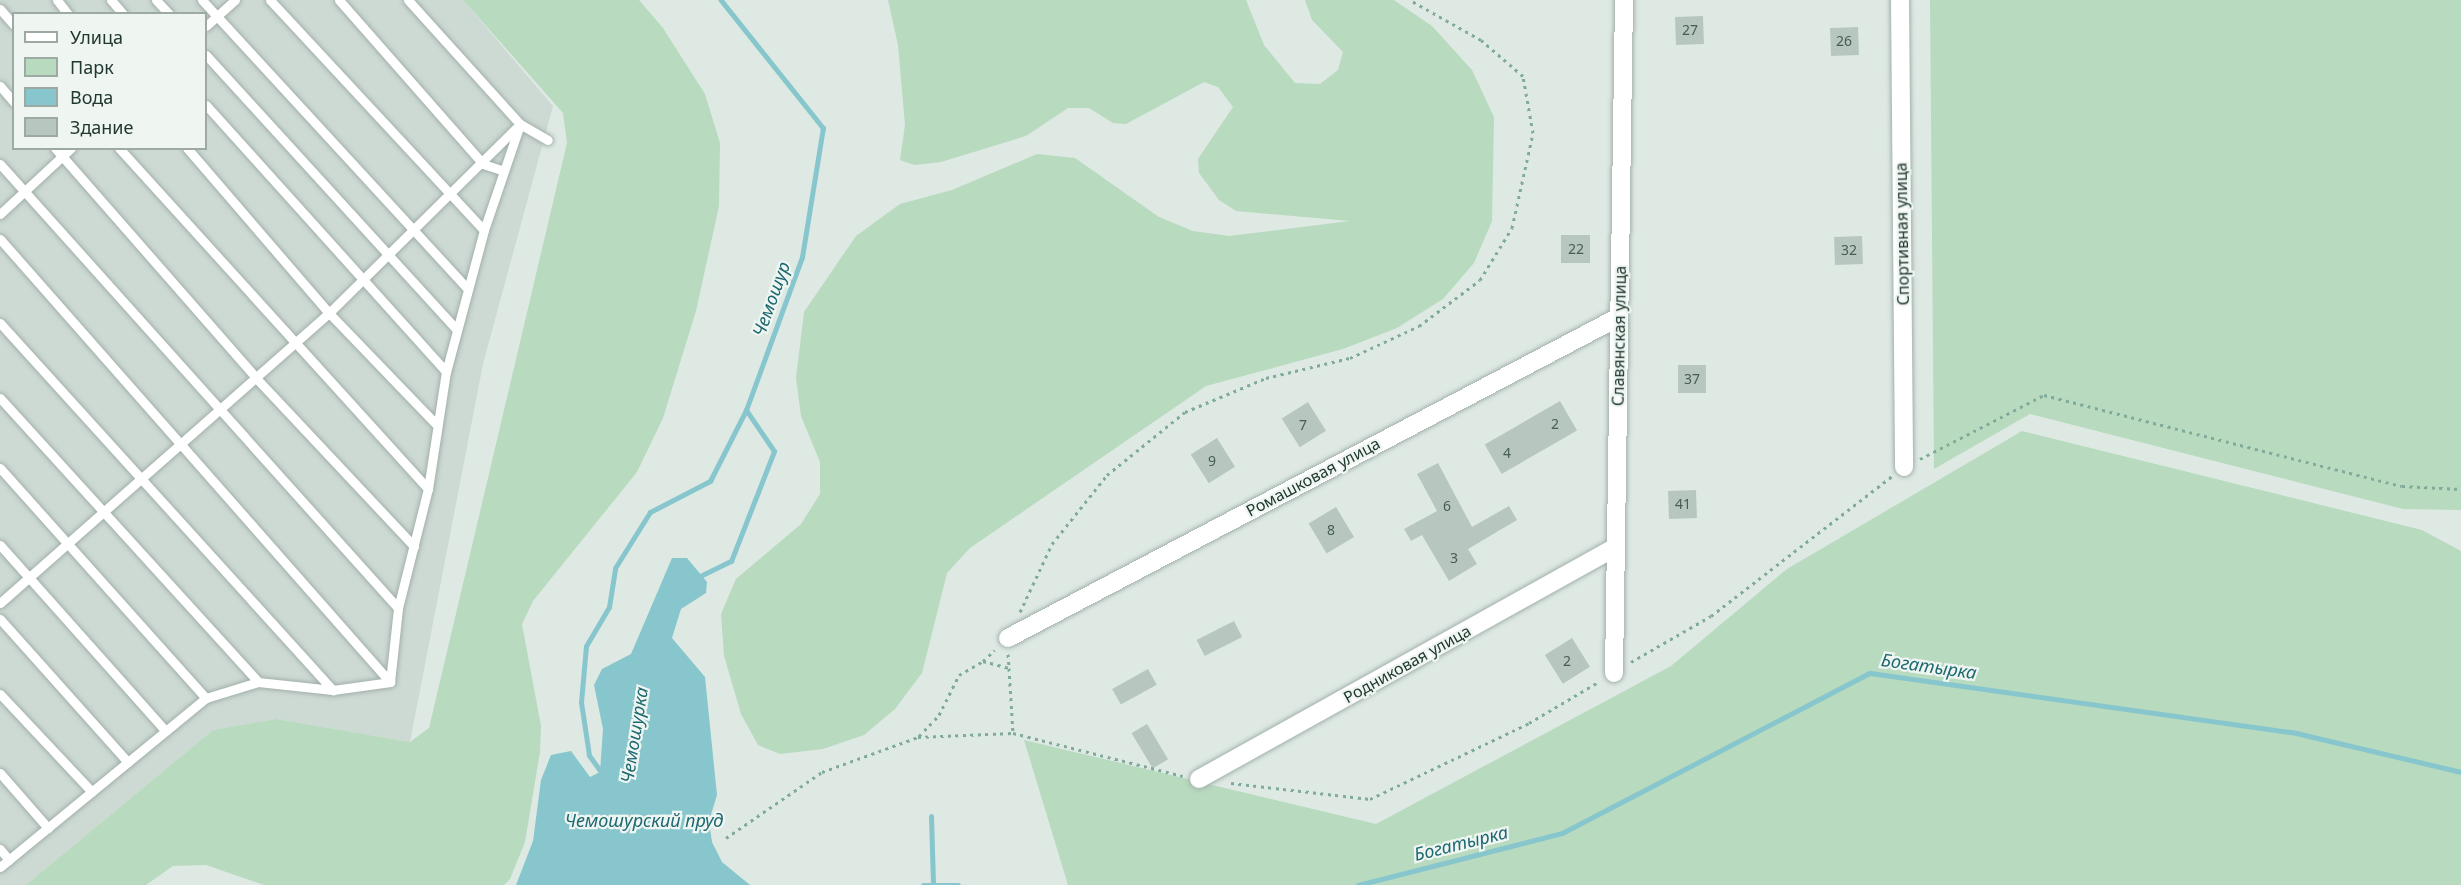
<!DOCTYPE html>
<meta charset="utf-8">
<style>
body{margin:0}
#map{position:relative;width:2461px;height:885px;overflow:hidden;background:#dee9e4;font-family:"Noto Sans",sans-serif}
div>[style]{position:absolute}
[style*='--x']{left:calc(var(--x)*1px);top:calc(var(--y)*1px);width:calc(var(--w)*1px);rotate:calc(var(--a)*1deg)}
.built>*{inset:0;background:#cdd9d3}
.green>*{inset:0;background:#b8dabf}
.water>*{inset:0;background:#88c6cd}
.stream>*{height:5px;margin:-2.5px;padding:0 2.5px;transform-origin:2.5px;border-radius:2.5px;background:#88c6cd}
.building>*{inset:0;background:#b7c7bf;transform-origin:0 0}
.path>*{height:3px;margin-top:-1.5px;transform-origin:0;background:repeating-linear-gradient(90deg,#80ab9b 0 3px,transparent 0 7.5px)}
.roads{filter:drop-shadow(0 0 2px #a2b0aa) drop-shadow(0 0 2px #a2b0aa)}
.lane>*{height:9px;margin:-4.5px;padding:0 4.5px;transform-origin:4.5px;border-radius:4.5px;background:#fff}
.street>*{height:18px;margin:-9px;padding:0 9px;transform-origin:9px;border-radius:9px;background:#fff}
span{translate:-50% -50%;white-space:nowrap;text-align:center;line-height:1.15;-webkit-text-stroke:4.5px #eff6f2;paint-order:stroke}
.number-label{font-size:14px;color:#465c54}
.number-label span{-webkit-text-stroke-width:0}
.street-label{font-size:16px;color:#213830}
.water-label{font-size:18px;color:#1e6871;font-style:italic}
.legend{position:absolute;left:12px;top:12px;width:195px;height:138px;box-sizing:border-box;background:#eff6f2;border:2px solid #9daaa4;margin:0;padding:8px 10px;list-style:none;font-size:18px;color:#213830}
.legend li{display:flex;align-items:center;gap:12px;height:30px}
.legend b{width:30px;border:2px solid #9daaa4}
</style>
<div id="map">
<div class="built">
<i style="clip-path:polygon(evenodd,0 0,463px 0,553px 106px,483px 364px,410px 742px,276px 719px,213px 730px,26px 885px,0 885px,0 0,14px 14px,206px 14px,206px 148px,14px 148px,14px 14px)"></i>
</div>
<div class="green">
<i style="clip-path:polygon(463px 0,639px 0,663px 28px,705px 94px,720px 143px,719px 206px,696px 311px,663px 418px,637px 472px,533px 601px,522px 624px,541px 726px,540px 752px,525px 842px,510px 879px,504px 885px,264px 885px,206px 865px,173px 866px,146px 885px,26px 885px,213px 730px,276px 719px,410px 742px,429px 728px,567px 143px,563px 113px)"></i>
<i style="clip-path:polygon(888px 0,1246px 0,1264px 45px,1295px 83px,1320px 84px,1338px 70px,1343px 52px,1312px 20px,1305px 0,1394px 0,1432px 26px,1472px 70px,1494px 117px,1492px 221px,1474px 263px,1443px 299px,1397px 328px,1343px 349px,1206px 386px,970px 548px,947px 573px,922px 673px,895px 709px,864px 735px,823px 749px,780px 754px,758px 745px,741px 714px,724px 656px,721px 614px,736px 579px,801px 524px,820px 494px,820px 462px,801px 416px,796px 378px,804px 312px,856px 236px,900px 204px,952px 190px,1037px 154px,1075px 158px,1159px 217px,1193px 231px,1229px 236px,1350px 221px,1236px 211px,1219px 200px,1199px 173px,1198px 159px,1233px 107px,1218px 87px,1204px 82px,1126px 124px,1113px 123px,1089px 108px,1068px 108px,1026px 136px,941px 162px,914px 165px,900px 160px,905px 125px,898px 45px)"></i>
<i style="clip-path:polygon(1930px 0,2461px 0,2461px 510px,2403px 509px,2030px 414px,1934px 469px)"></i>
<i style="clip-path:polygon(2022px 431px,2422px 530px,2461px 551px,2461px 885px,1068px 885px,1024px 740px,1376px 824px,1671px 666px,1787px 569px)"></i>
</div>
<div class="water">
<i style="clip-path:polygon(672px 558px,687px 558px,707px 582px,706px 593px,681px 609px,672px 638px,705px 677px,717px 795px,709px 821px,712px 842px,722px 862px,750px 885px,516px 885px,533px 841px,541px 780px,551px 755px,571px 751px,590px 777px,600px 772px,603px 729px,594px 685px,602px 669px,631px 654px)"></i>
</div>
<div class="stream">
<i style="--x:698;--y:577;--w:37;--a:-26"></i>
<i style="--x:731;--y:561;--w:118;--a:-68.6"></i>
<i style="--x:774;--y:451;--w:50;--a:-124.3"></i>
<i style="--x:746;--y:410;--w:163;--a:-69.9"></i>
<i style="--x:802;--y:257;--w:131;--a:-80.8"></i>
<i style="--x:823;--y:128;--w:164;--a:-128.6"></i>
<i style="--x:604;--y:776;--w:26;--a:-126"></i>
<i style="--x:589;--y:755;--w:54;--a:-98.6"></i>
<i style="--x:581;--y:702;--w:56;--a:-84.9"></i>
<i style="--x:586;--y:646;--w:45;--a:-59.5"></i>
<i style="--x:609;--y:607;--w:39;--a:-81"></i>
<i style="--x:615;--y:568;--w:66;--a:-58"></i>
<i style="--x:650;--y:512;--w:68;--a:-27.3"></i>
<i style="--x:710;--y:481;--w:80;--a:-63.1"></i>
<i style="--x:931;--y:816;--w:67;--a:88.3"></i>
<i style="--x:923;--y:885;--w:35;--a:0"></i>
<i style="--x:1358;--y:885;--w:211;--a:-14.3"></i>
<i style="--x:1562;--y:833;--w:347;--a:-27.5"></i>
<i style="--x:1870;--y:673;--w:430;--a:8"></i>
<i style="--x:2296;--y:733;--w:170;--a:13.3"></i>
</div>
<div class="building">
<i style="left:1703px;top:16px;width:28px;height:28px;rotate:88deg"></i>
<i style="left:1858px;top:27px;width:28px;height:28px;rotate:88deg"></i>
<i style="left:1590px;top:235px;width:28px;height:29px;rotate:90deg"></i>
<i style="left:1862px;top:236px;width:28px;height:28px;rotate:88deg"></i>
<i style="left:1678px;top:365px;width:28px;height:28px"></i>
<i style="left:1560px;top:401px;width:34px;height:87px;rotate:60deg"></i>
<i style="left:1308px;top:402px;width:34px;height:31px;rotate:58deg"></i>
<i style="left:1217px;top:438px;width:34px;height:31px;rotate:58deg"></i>
<i style="clip-path:polygon(1438px 463px,1472px 527px,1509px 506px,1517px 520px,1468px 549px,1477px 564px,1449px 581px,1422px 535px,1411px 541px,1404px 529px,1437px 511px,1417px 474px)"></i>
<i style="left:1696px;top:490px;width:28px;height:28px;rotate:88deg"></i>
<i style="left:1336px;top:507px;width:35px;height:32px;rotate:59deg"></i>
<i style="left:1234px;top:621px;width:18px;height:42px;rotate:63deg"></i>
<i style="left:1572px;top:638px;width:34px;height:32px;rotate:58deg"></i>
<i style="left:1148px;top:669px;width:18px;height:41px;rotate:61deg"></i>
<i style="left:1147px;top:724px;width:41px;height:18px;rotate:59deg"></i>
</div>
<div class="path">
<i style="--x:1920;--y:459;--w:140;--a:-27.3"></i>
<i style="--x:2044;--y:395;--w:369;--a:14.3"></i>
<i style="--x:2402;--y:486;--w:59;--a:2.9"></i>
<i style="--x:1020;--y:612;--w:75;--a:-64.8"></i>
<i style="--x:1052;--y:544;--w:88;--a:-51.4"></i>
<i style="--x:1107;--y:475;--w:100;--a:-38.9"></i>
<i style="--x:1185;--y:412;--w:88;--a:-22.8"></i>
<i style="--x:1266;--y:378;--w:86;--a:-13.4"></i>
<i style="--x:1350;--y:358;--w:76;--a:-24.9"></i>
<i style="--x:1419;--y:326;--w:76;--a:-37"></i>
<i style="--x:1480;--y:280;--w:61;--a:-58.4"></i>
<i style="--x:1512;--y:228;--w:97;--a:-77.5"></i>
<i style="--x:1533;--y:133;--w:58;--a:-100"></i>
<i style="--x:1523;--y:76;--w:55;--a:-139.4"></i>
<i style="--x:1481;--y:40;--w:81;--a:-150.6"></i>
<i style="--x:1008;--y:654;--w:14;--a:86"></i>
<i style="--x:983;--y:661;--w:16;--a:-43"></i>
<i style="--x:1631;--y:662;--w:92;--a:-29.9"></i>
<i style="--x:1711;--y:616;--w:229;--a:-37.7"></i>
<i style="--x:919;--y:736;--w:29;--a:-46"></i>
<i style="--x:939;--y:715;--w:45;--a:-63.4"></i>
<i style="--x:959;--y:675;--w:28;--a:-30"></i>
<i style="--x:983;--y:661;--w:27;--a:15"></i>
<i style="--x:1009;--y:668;--w:65;--a:86.5"></i>
<i style="--x:1231;--y:783;--w:140;--a:6.6"></i>
<i style="--x:1370;--y:799;--w:176;--a:-25.5"></i>
<i style="--x:1529;--y:723;--w:82;--a:-30.6"></i>
<i style="--x:726;--y:838;--w:116;--a:-34.5"></i>
<i style="--x:822;--y:772;--w:102;--a:-20"></i>
<i style="--x:918;--y:737;--w:95;--a:-2.4"></i>
<i style="--x:1013;--y:733;--w:175;--a:14.2"></i>
</div>
<div class="roads">
<div class="lane">
<i style="--x:57;--y:0;--w:18;--a:52"></i>
<i style="--x:111;--y:0;--w:18;--a:49"></i>
<i style="--x:156;--y:0;--w:19;--a:47"></i>
<i style="--x:202;--y:0;--w:391;--a:47.4"></i>
<i style="--x:270;--y:0;--w:314;--a:47.1"></i>
<i style="--x:339;--y:0;--w:218;--a:48.7"></i>
<i style="--x:483;--y:164;--w:20;--a:18"></i>
<i style="--x:408;--y:0;--w:167;--a:47.9"></i>
<i style="--x:520;--y:124;--w:32;--a:30"></i>
<i style="--x:0;--y:9;--w:21;--a:49"></i>
<i style="--x:206;--y:26;--w:39;--a:-42"></i>
<i style="--x:206;--y:55;--w:372;--a:47.6"></i>
<i style="--x:0;--y:86;--w:21;--a:49"></i>
<i style="--x:206;--y:105;--w:359;--a:48"></i>
<i style="--x:55;--y:148;--w:305;--a:48.8"></i>
<i style="--x:256;--y:378;--w:231;--a:46.8"></i>
<i style="--x:119;--y:148;--w:460;--a:47.8"></i>
<i style="--x:187;--y:148;--w:218;--a:49.3"></i>
<i style="--x:329;--y:313;--w:153;--a:46.1"></i>
<i style="--x:0;--y:164;--w:596;--a:48.13"></i>
<i style="--x:0;--y:214;--w:97;--a:-42.9"></i>
<i style="--x:0;--y:239;--w:590;--a:48.64"></i>
<i style="--x:0;--y:323;--w:496;--a:47.8"></i>
<i style="--x:0;--y:398;--w:384;--a:47.7"></i>
<i style="--x:0;--y:468;--w:309;--a:48.2"></i>
<i style="--x:0;--y:545;--w:249;--a:48.3"></i>
<i style="--x:0;--y:603;--w:439;--a:-41.4"></i>
<i style="--x:329;--y:313;--w:263;--a:-44.7"></i>
<i style="--x:0;--y:619;--w:192;--a:48.2"></i>
<i style="--x:0;--y:694;--w:134;--a:46.8"></i>
<i style="--x:0;--y:773;--w:73;--a:48.9"></i>
<i style="--x:0;--y:849;--w:14;--a:51"></i>
<i style="--x:0;--y:867;--w:266;--a:-39.4"></i>
<i style="--x:206;--y:698;--w:54;--a:-17.1"></i>
<i style="--x:258;--y:682;--w:75;--a:6.1"></i>
<i style="--x:333;--y:690;--w:58;--a:-8"></i>
<i style="--x:390;--y:682;--w:74;--a:-83.8"></i>
<i style="--x:398;--y:608;--w:123;--a:-75.9"></i>
<i style="--x:428;--y:489;--w:118;--a:-81.3"></i>
<i style="--x:446;--y:372;--w:147;--a:-75"></i>
<i style="--x:484;--y:230;--w:112;--a:-71.2"></i>
</div>
<div class="street">
<i style="--x:1900;--y:0;--w:467;--a:89.5"></i>
<i style="--x:1008;--y:638;--w:690;--a:-27.72"></i>
<i style="--x:1614;--y:673;--w:673;--a:-89.15"></i>
<i style="--x:1199;--y:779;--w:475;--a:-29.1"></i>
</div>
</div>
<div class="number-label">
<span style="left:1690px;top:30px">27</span>
<span style="left:1844px;top:41px">26</span>
<span style="left:1576px;top:249px">22</span>
<span style="left:1849px;top:250px">32</span>
<span style="left:1692px;top:379px">37</span>
<span style="left:1555px;top:424px">2</span>
<span style="left:1303px;top:425px">7</span>
<span style="left:1507px;top:453px">4</span>
<span style="left:1212px;top:461px">9</span>
<span style="left:1683px;top:504px">41</span>
<span style="left:1447px;top:506px">6</span>
<span style="left:1331px;top:530px">8</span>
<span style="left:1454px;top:558px">3</span>
<span style="left:1567px;top:661px">2</span>
</div>
<div class="street-label">
<span style="left:1902px;top:234px;rotate:-91deg">Спортивная улица</span>
<span style="left:1619px;top:336px;rotate:-89deg">Славянская улица</span>
<span style="left:1313px;top:477px;rotate:-28deg">Ромашковая улица</span>
<span style="left:1407px;top:664px;rotate:-29deg">Родниковая улица</span>
</div>
<div class="water-label">
<span style="left:771px;top:299px;rotate:-70deg">Чемошур</span>
<span style="left:1929px;top:666px;rotate:8deg">Богатырка</span>
<span style="left:634px;top:735px;rotate:-81deg">Чемошурка</span>
<span style="left:644px;top:820px">Чемошурский пруд</span>
<span style="left:1461px;top:843px;rotate:-14deg">Богатырка</span>
</div>
<ul class="legend">
<li><b style="height:8px;background:#fff"></b>Улица</li>
<li><b style="height:16px;background:#b8dabf"></b>Парк</li>
<li><b style="height:16px;background:#88c6cd"></b>Вода</li>
<li><b style="height:16px;background:#b7c7bf"></b>Здание</li>
</ul>
</div>
